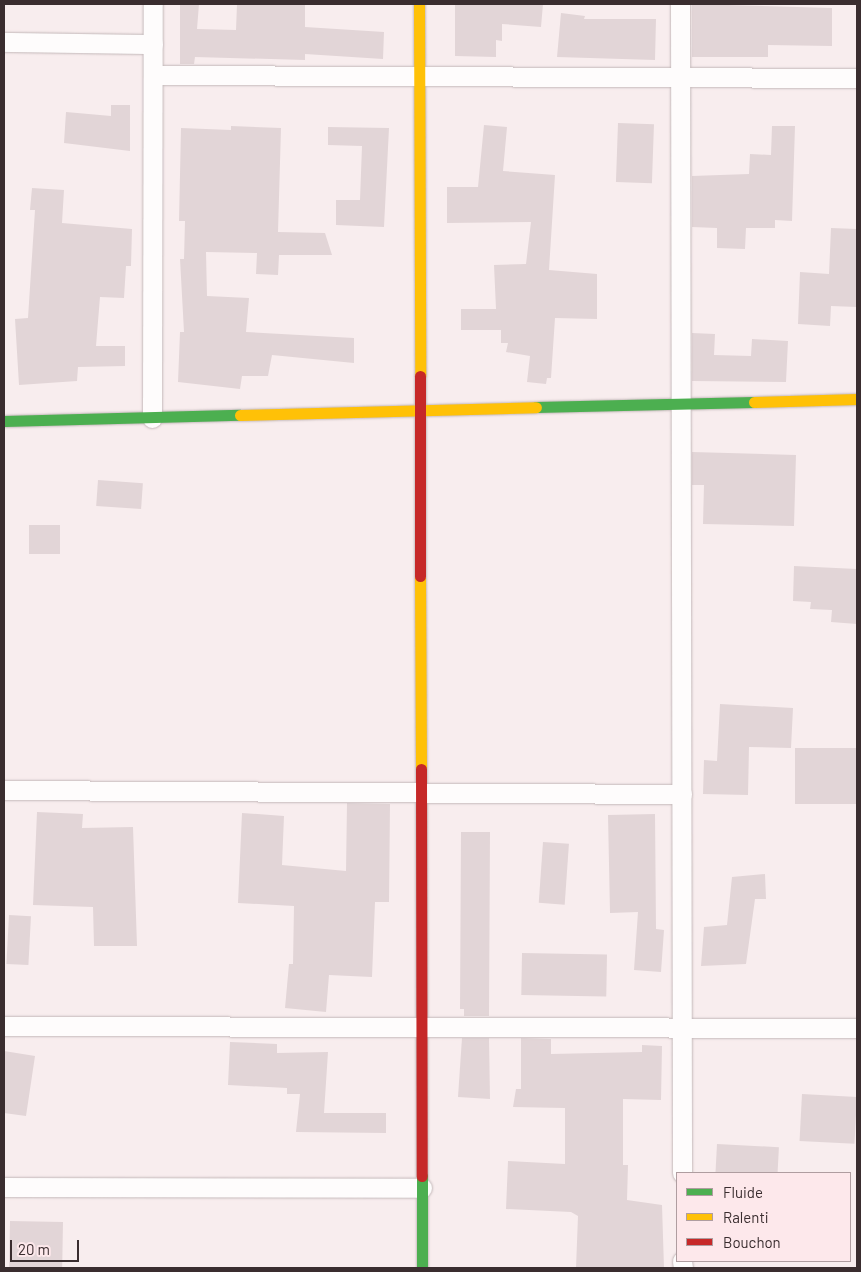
<!DOCTYPE html>
<style>
body{margin:0}
#map{position:relative;width:861px;height:1272px;overflow:hidden;background:#f8edee;font-family:Barlow,sans-serif}
div>[style]{position:absolute}
[style*='--x']{left:calc(var(--x)*1px);top:calc(var(--y)*1px);width:calc(var(--w)*1px);rotate:calc(var(--a)*1deg)}
.building>*{inset:0;background:#e2d5d7;transform-origin:0 0}
.roads{filter:drop-shadow(0 0 1px #c3b8b9) drop-shadow(0 0 1px #c3b8b9)}
.street>*{height:19px;margin:-9.5px;padding:0 9.5px;transform-origin:9.5px;border-radius:9.5px;background:#fefcfc}
.fast>*{height:11px;margin:-5.5px;padding:0 5.5px;transform-origin:5.5px;border-radius:5.5px;background:#4caf50}
.slow>*{height:11px;margin:-5.5px;padding:0 5.5px;transform-origin:5.5px;border-radius:5.5px;background:#ffc107}
.jam>*{height:11px;margin:-5.5px;padding:0 5.5px;transform-origin:5.5px;border-radius:5.5px;background:#c62828}
span{translate:-50% -50%;white-space:nowrap;text-align:center;line-height:1.15;-webkit-text-stroke:5px #fde8eb;paint-order:stroke}
.frame{position:absolute;inset:0;border:5px solid #3a2d2f;pointer-events:none}
.legend{position:absolute;left:676px;top:1172px;width:175px;height:90px;box-sizing:border-box;background:#fde8eb;border:1px solid #af9da0;margin:0;padding:6px 9px;list-style:none;font-size:15px;color:#3a2d2f}
.legend li{display:flex;align-items:center;gap:10px;height:25px}
.legend b{width:25px;border:1px solid #af9da0}
.scale{position:absolute;left:10px;top:1240px;width:69px;height:22px;box-sizing:border-box;border:2px solid #3a2d2f;border-top:0;padding-left:6px;font-size:15px;line-height:18px;white-space:nowrap;color:#3a2d2f;-webkit-text-stroke:4px #fde8eb;paint-order:stroke}
</style>
<div id="map">
<div class="building">
<i style="clip-path:polygon(180px 4px,199px 4px,197px 29px,236px 30px,237px 4px,305px 4px,305px 27px,384px 32px,383px 59px,305px 54px,305px 60px,195px 57px,194px 64px,180px 64px)"></i>
<i style="clip-path:polygon(455px 4px,543px 4px,541px 27px,502px 24px,502px 41px,496px 40px,496px 57px,455px 56px)"></i>
<i style="clip-path:polygon(692px 4px,832px 8px,832px 46px,768px 45px,768px 57px,692px 57px)"></i>
<i style="clip-path:polygon(561px 13px,585px 16px,584px 19px,656px 19px,655px 60px,557px 57px)"></i>
<i style="clip-path:polygon(111px 105px,130px 105px,130px 151px,64px 143px,66px 112px,111px 116px)"></i>
<i style="left:618px;top:123px;width:36px;height:59px;rotate:2deg"></i>
<i style="clip-path:polygon(484px 125px,507px 127px,503px 171px,555px 175px,549px 270px,597px 274px,597px 319px,555px 318px,551px 378px,547px 378px,546px 384px,527px 382px,530px 356px,506px 352px,508px 343px,501px 343px,501px 330px,461px 330px,461px 309px,496px 309px,494px 265px,526px 264px,531px 222px,447px 223px,447px 187px,478px 187px)"></i>
<i style="clip-path:polygon(231px 126px,281px 128px,278px 232px,325px 233px,332px 255px,279px 255px,278px 275px,256px 274px,257px 253px,206px 252px,207px 296px,249px 298px,246px 332px,354px 338px,354px 363px,272px 355px,268px 376px,242px 376px,240px 389px,178px 382px,180px 332px,184px 332px,180px 259px,184px 259px,185px 221px,179px 221px,181px 128px,231px 130px)"></i>
<i style="clip-path:polygon(772px 126px,795px 126px,792px 221px,775px 220px,775px 228px,746px 228px,745px 249px,717px 248px,717px 228px,692px 227px,692px 176px,749px 174px,750px 154px,771px 155px)"></i>
<i style="clip-path:polygon(328px 127px,389px 128px,384px 227px,336px 225px,336px 200px,360px 200px,362px 146px,328px 145px)"></i>
<i style="clip-path:polygon(32px 188px,64px 190px,62px 223px,132px 229px,131px 266px,126px 266px,124px 298px,100px 297px,96px 346px,125px 346px,125px 366px,78px 367px,77px 381px,19px 385px,15px 319px,28px 318px,35px 210px,30px 210px)"></i>
<i style="clip-path:polygon(831px 228px,857px 229px,857px 307px,831px 306px,830px 326px,798px 324px,800px 272px,829px 274px)"></i>
<i style="clip-path:polygon(692px 333px,715px 334px,714px 355px,751px 356px,752px 339px,788px 341px,786px 382px,692px 381px)"></i>
<i style="clip-path:polygon(692px 452px,796px 455px,794px 526px,703px 524px,704px 485px,692px 485px)"></i>
<i style="left:98px;top:480px;width:45px;height:26px;rotate:4deg"></i>
<i style="left:29px;top:525px;width:31px;height:29px"></i>
<i style="clip-path:polygon(794px 566px,857px 569px,857px 624px,831px 622px,832px 610px,810px 609px,811px 602px,793px 601px)"></i>
<i style="clip-path:polygon(720px 704px,793px 708px,791px 748px,749px 747px,748px 795px,703px 794px,704px 760px,717px 761px)"></i>
<i style="left:857px;top:748px;width:56px;height:62px;rotate:90deg"></i>
<i style="clip-path:polygon(347px 803px,390px 804px,389px 902px,375px 902px,372px 977px,329px 975px,326px 1012px,285px 1008px,289px 964px,293px 964px,294px 906px,238px 903px,242px 813px,284px 816px,282px 865px,346px 871px)"></i>
<i style="clip-path:polygon(37px 812px,83px 814px,82px 828px,133px 827px,137px 946px,94px 946px,93px 907px,33px 905px)"></i>
<i style="clip-path:polygon(655px 814px,656px 929px,664px 930px,661px 972px,634px 970px,638px 912px,610px 913px,608px 815px)"></i>
<i style="clip-path:polygon(461px 832px,490px 832px,489px 1016px,464px 1016px,464px 1009px,460px 1009px)"></i>
<i style="left:543px;top:842px;width:26px;height:61px;rotate:4deg"></i>
<i style="clip-path:polygon(765px 874px,766px 899px,755px 899px,746px 964px,701px 966px,704px 927px,727px 925px,732px 877px)"></i>
<i style="left:9px;top:915px;width:22px;height:49px;rotate:3deg"></i>
<i style="left:522px;top:953px;width:85px;height:42px;rotate:1deg"></i>
<i style="clip-path:polygon(462px 1038px,489px 1038px,490px 1099px,458px 1097px)"></i>
<i style="clip-path:polygon(521px 1038px,551px 1039px,551px 1054px,642px 1052px,642px 1045px,662px 1046px,661px 1100px,623px 1099px,623px 1165px,628px 1165px,627px 1200px,662px 1205px,664px 1268px,576px 1268px,578px 1216px,571px 1212px,506px 1209px,508px 1161px,565px 1164px,565px 1108px,513px 1107px,516px 1089px,521px 1089px)"></i>
<i style="clip-path:polygon(230px 1042px,277px 1044px,277px 1053px,328px 1052px,324px 1113px,386px 1113px,386px 1133px,296px 1132px,300px 1094px,287px 1094px,287px 1088px,228px 1085px)"></i>
<i style="clip-path:polygon(4px 1051px,35px 1056px,26px 1116px,4px 1113px)"></i>
<i style="left:802px;top:1094px;width:55px;height:47px;rotate:3deg"></i>
<i style="left:717px;top:1144px;width:62px;height:29px;rotate:3deg"></i>
<i style="left:10px;top:1221px;width:53px;height:47px;rotate:1deg"></i>
</div>
<div class="roads">
<div class="street">
<i style="--x:680;--y:4;--w:1169;--a:89.9"></i>
<i style="--x:4;--y:42;--w:149;--a:0.8"></i>
<i style="--x:153;--y:75;--w:704;--a:0.24"></i>
<i style="--x:152;--y:418;--w:414;--a:-89.9"></i>
<i style="--x:4;--y:790;--w:678;--a:0.34"></i>
<i style="--x:4;--y:1026;--w:853;--a:0.13"></i>
<i style="--x:4;--y:1187;--w:418;--a:0.1"></i>
<i style="--x:682;--y:1261;--w:7;--a:82"></i>
</div>
<div class="fast">
<i style="--x:536;--y:407;--w:218;--a:-1.3"></i>
<i style="--x:4;--y:421;--w:236;--a:-1.5"></i>
<i style="--x:422;--y:1176;--w:92;--a:90"></i>
</div>
<div class="slow">
<i style="--x:419;--y:4;--w:372;--a:89.8"></i>
<i style="--x:754;--y:402;--w:103;--a:-1.7"></i>
<i style="--x:240;--y:415;--w:296;--a:-1.5"></i>
<i style="--x:420;--y:576;--w:193;--a:89.7"></i>
</div>
<div class="jam">
<i style="--x:420;--y:376;--w:200;--a:90"></i>
<i style="--x:421;--y:769;--w:407;--a:89.9"></i>
</div>
</div>
<div class="frame"></div>
<ul class="legend">
<li><b style="height:6px;background:#4caf50"></b>Fluide</li>
<li><b style="height:6px;background:#ffc107"></b>Ralenti</li>
<li><b style="height:6px;background:#c62828"></b>Bouchon</li>
</ul>
<div class="scale">20 m</div>
</div>
